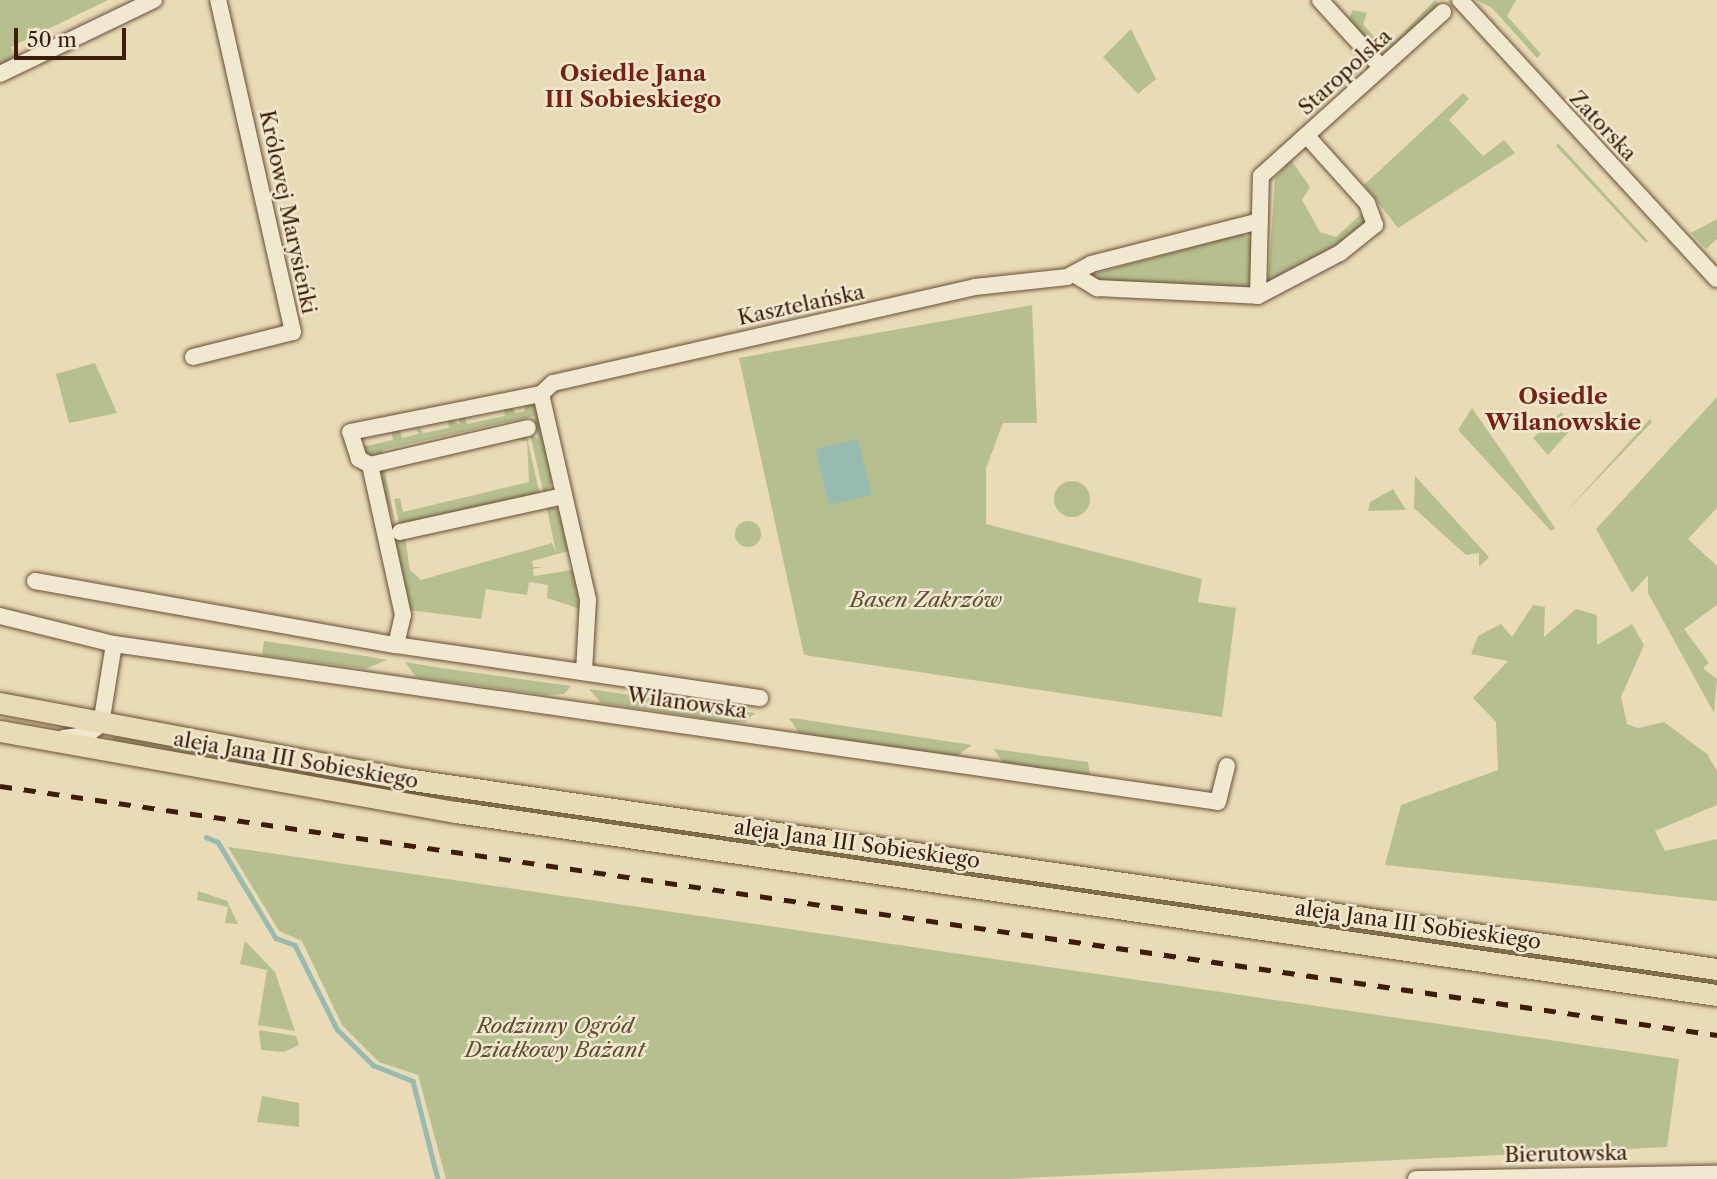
<!DOCTYPE html>
<meta charset="utf-8">
<style>
body{margin:0}
#map{position:relative;width:1717px;height:1179px;overflow:hidden;background:#e9dbb6;font-family:"Libre Caslon Text",serif}
div>[style]{position:absolute}
[style*='--x']{left:calc(var(--x)*1px);top:calc(var(--y)*1px);width:calc(var(--w)*1px);rotate:calc(var(--a)*1deg)}
.green>*{inset:0;background:#b6c08e}
.round{border-radius:50%}
.water>*{inset:0;background:#97bbb1;transform-origin:0 0}
.stream>*{height:4.5px;margin:-2.25px;padding:0 2.25px;transform-origin:2.25px;border-radius:2.25px;background:#97bbb1}
.roads{filter:drop-shadow(0 0 2px #684c34) drop-shadow(0 0 2px #684c34)}
.minor>*{height:16px;margin:-8px;padding:0 8px;transform-origin:8px;border-radius:8px;background:#f1e8d0}
.major>*{height:21px;margin:-10.5px;padding:0 10.5px;transform-origin:10.5px;border-radius:10.5px;background:#e9dbb6}
.rail>*{height:4.5px;margin-top:-2.25px;transform-origin:0;background:repeating-linear-gradient(90deg,#3d1d09 0 12px,transparent 0 24px)}
span{translate:-50% -50%;white-space:nowrap;text-align:center;line-height:1.15;-webkit-text-stroke:5px #f1e8d0;paint-order:stroke}
.street-label{font-size:21px;color:#3d1d09}
.park-label{font-size:21px;color:#614e31;font-style:italic}
.neighbourhood-label{font-size:23px;color:#7a1f14;font-weight:700}
.scale{position:absolute;left:14px;top:28px;width:112px;height:32px;box-sizing:border-box;border:4px solid #3d1d09;border-top:0;padding-left:9px;font-size:21px;line-height:24px;white-space:nowrap;color:#3d1d09;-webkit-text-stroke:5px #f1e8d0;paint-order:stroke}
</style>
<div id="map">
<div class="green">
<i style="clip-path:polygon(0 0,108px 0,11px 47px,16px 58px,0 67px)"></i>
<i style="clip-path:polygon(1435px 0,1440px 5px,1389px 52px,1379px 53px,1348px 20px,1353px 10px,1367px 13px,1363px 24px,1381px 45px,1389px 37px,1394px 42px)"></i>
<i style="clip-path:polygon(1476px 0,1516px 0,1507px 16px,1541px 54px,1537px 58px,1492px 8px)"></i>
<i style="clip-path:polygon(1131px 29px,1156px 79px,1138px 94px,1103px 57px)"></i>
<i style="clip-path:polygon(1463px 93px,1469px 99px,1449px 120px,1483px 156px,1504px 140px,1515px 153px,1398px 228px,1364px 185px)"></i>
<i style="clip-path:polygon(1558px 143px,1648px 241px,1646px 243px,1556px 146px)"></i>
<i style="clip-path:polygon(1291px 160px,1310px 187px,1302px 200px,1320px 232px,1336px 237px,1367px 209px,1372px 222px,1281px 283px,1268px 282px,1275px 178px)"></i>
<i style="clip-path:polygon(1717px 219px,1717px 239px,1706px 249px,1691px 233px)"></i>
<i style="clip-path:polygon(1241px 234px,1252px 238px,1249px 288px,1097px 281px,1093px 274px)"></i>
<i style="clip-path:polygon(1032px 305px,1037px 423px,1003px 423px,986px 468px,986px 524px,1202px 579px,1198px 602px,1236px 608px,1222px 717px,804px 655px,739px 358px)"></i>
<i style="clip-path:polygon(95px 363px,117px 413px,69px 423px,56px 374px)"></i>
<i style="clip-path:polygon(1717px 397px,1717px 508px,1688px 539px,1717px 566px,1717px 605px,1684px 629px,1709px 663px,1703px 668px,1717px 679px,1714px 713px,1648px 593px,1648px 575px,1632px 593px,1596px 529px)"></i>
<i style="clip-path:polygon(523px 400px,536px 404px,540px 419px,552px 483px,544px 495px,530px 434px,538px 439px,534px 416px,382px 450px,383px 457px,365px 458px,361px 447px,393px 440px,391px 429px,399px 427px,402px 438px,418px 434px,416px 423px,423px 433px,449px 428px,447px 417px,460px 425px,458px 414px,464px 413px,467px 424px,505px 416px,503px 405px,512px 402px,515px 413px,525px 411px)"></i>
<i style="clip-path:polygon(1472px 408px,1555px 528px,1551px 531px,1458px 430px)"></i>
<i style="clip-path:polygon(1561px 412px,1574px 426px,1548px 455px,1533px 438px)"></i>
<i style="clip-path:polygon(1650px 419px,1652px 422px,1563px 515px)"></i>
<i style="clip-path:polygon(526px 433px,540px 495px,400px 527px,394px 499px,400px 498px,403px 512px,529px 482px,527px 441px,508px 439px)"></i>
<i style="clip-path:polygon(389px 464px,385px 472px,396px 528px,377px 469px)"></i>
<i style="clip-path:polygon(1415px 476px,1489px 557px,1479px 567px,1479px 553px,1466px 555px,1414px 508px)"></i>
<i class="round" style="left:1054px;top:481px;width:36px;height:36px"></i>
<i style="clip-path:polygon(1393px 489px,1406px 510px,1368px 511px,1370px 502px)"></i>
<i style="clip-path:polygon(546px 504px,558px 510px,572px 550px,532px 561px,533px 567px,543px 567px,533px 569px,534px 576px,572px 570px,572px 563px,583px 610px,547px 598px,548px 585px,529px 582px,527px 595px,486px 589px,481px 619px,409px 610px,393px 548px,398px 540px,405px 537px,410px 570px,421px 580px,552px 543px,556px 552px)"></i>
<i class="round" style="left:735px;top:521px;width:26px;height:26px"></i>
<i style="clip-path:polygon(1533px 605px,1545px 607px,1544px 637px,1576px 609px,1597px 615px,1597px 645px,1632px 624px,1644px 645px,1621px 697px,1627px 724px,1638px 728px,1664px 722px,1707px 754px,1717px 771px,1717px 805px,1655px 831px,1665px 851px,1717px 839px,1717px 901px,1385px 865px,1401px 805px,1498px 770px,1496px 722px,1473px 698px,1508px 661px,1471px 654px,1478px 636px,1501px 624px,1512px 637px)"></i>
<i style="clip-path:polygon(264px 641px,365px 656px,387px 660px,365px 669px,262px 655px)"></i>
<i style="clip-path:polygon(405px 662px,441px 668px,571px 686px,564px 694px,546px 695px,416px 677px)"></i>
<i style="clip-path:polygon(589px 689px,755px 713px,745px 722px,728px 722px,601px 703px)"></i>
<i style="clip-path:polygon(789px 718px,799px 719px,972px 745px,957px 756px,799px 733px)"></i>
<i style="clip-path:polygon(112px 735px,344px 777px,1717px 978px,1717px 986px,417px 798px,114px 742px)"></i>
<i style="clip-path:polygon(994px 749px,1088px 762px,1090px 775px,1003px 763px)"></i>
<i style="clip-path:polygon(228px 847px,1679px 1059px,1667px 1147px,1008px 1179px,446px 1179px,418px 1075px,379px 1062px,342px 1025px,302px 941px,279px 931px)"></i>
<i style="clip-path:polygon(198px 891px,227px 901px,238px 924px,225px 923px,228px 907px,197px 900px)"></i>
<i style="clip-path:polygon(245px 941px,275px 972px,295px 1031px,258px 1025px,267px 970px,240px 964px)"></i>
<i style="clip-path:polygon(259px 1030px,296px 1036px,299px 1045px,284px 1052px,261px 1050px)"></i>
<i style="clip-path:polygon(262px 1096px,299px 1103px,299px 1127px,257px 1122px)"></i>
</div>
<div class="water">
<i style="left:858px;top:439px;width:57px;height:44px;rotate:76deg"></i>
</div>
<div class="stream">
<i style="--x:206;--y:837;--w:13;--a:23"></i>
<i style="--x:218;--y:842;--w:112;--a:58.9"></i>
<i style="--x:276;--y:938;--w:20;--a:20"></i>
<i style="--x:295;--y:945;--w:94;--a:63.4"></i>
<i style="--x:337;--y:1029;--w:51;--a:45"></i>
<i style="--x:373;--y:1065;--w:43;--a:21.8"></i>
<i style="--x:413;--y:1081;--w:101;--a:75.7"></i>
</div>
<div class="roads">
<div class="minor">
<i style="--x:1320;--y:0;--w:91;--a:47.7"></i>
<i style="--x:1460;--y:0;--w:379;--a:47.4"></i>
<i style="--x:0;--y:74;--w:171;--a:-25.7"></i>
<i style="--x:1075;--y:275;--w:26;--a:31"></i>
<i style="--x:1097;--y:288;--w:161;--a:2.8"></i>
<i style="--x:1258;--y:296;--w:120;--a:-88.6"></i>
<i style="--x:1261;--y:176;--w:245;--a:-42"></i>
<i style="--x:1258;--y:296;--w:93;--a:-27.7"></i>
<i style="--x:1340;--y:253;--w:45;--a:-38.7"></i>
<i style="--x:1375;--y:225;--w:23;--a:-110"></i>
<i style="--x:1367;--y:203;--w:91;--a:-131.9"></i>
<i style="--x:193;--y:357;--w:103;--a:-14"></i>
<i style="--x:293;--y:332;--w:340;--a:-102.7"></i>
<i style="--x:541;--y:394;--w:16;--a:-43"></i>
<i style="--x:553;--y:383;--w:433;--a:-12.8"></i>
<i style="--x:975;--y:287;--w:93;--a:-6.2"></i>
<i style="--x:1067;--y:277;--w:27;--a:-28"></i>
<i style="--x:1091;--y:264;--w:174;--a:-14.3"></i>
<i style="--x:541;--y:394;--w:211;--a:77.1"></i>
<i style="--x:588;--y:600;--w:71;--a:93.2"></i>
<i style="--x:370;--y:465;--w:13;--a:-151"></i>
<i style="--x:359;--y:459;--w:28;--a:-108"></i>
<i style="--x:350;--y:432;--w:195;--a:-11.3"></i>
<i style="--x:400;--y:532;--w:168;--a:-12.4"></i>
<i style="--x:35;--y:581;--w:367;--a:10.1"></i>
<i style="--x:396;--y:645;--w:368;--a:8.3"></i>
<i style="--x:0;--y:616;--w:117;--a:13.8"></i>
<i style="--x:114;--y:644;--w:81;--a:99.2"></i>
<i style="--x:101;--y:724;--w:18;--a:142"></i>
<i style="--x:87;--y:735;--w:24;--a:173"></i>
<i style="--x:114;--y:644;--w:1115;--a:8.14"></i>
<i style="--x:1218;--y:802;--w:37;--a:-76"></i>
<i style="--x:396;--y:645;--w:31;--a:-77"></i>
<i style="--x:403;--y:615;--w:154;--a:-102.4"></i>
<i style="--x:370;--y:465;--w:162;--a:-13.2"></i>
<i style="--x:1416;--y:1179;--w:301;--a:-1"></i>
</div>
<div class="major">
<i style="--x:0;--y:703;--w:413;--a:10.6"></i>
<i style="--x:406;--y:779;--w:1325;--a:8.25"></i>
<i style="--x:0;--y:731;--w:463;--a:10.1"></i>
<i style="--x:456;--y:812;--w:1274;--a:8.26"></i>
</div>
</div>
<div class="rail">
<i style="--x:0;--y:786;--w:1735;--a:8.25"></i>
</div>
<div class="street-label">
<span style="left:1345px;top:72px;rotate:-42deg">Staropolska</span>
<span style="left:1603px;top:126px;rotate:47deg">Zatorska</span>
<span style="left:288px;top:212px;rotate:78deg">Królowej Marysieńki</span>
<span style="left:801px;top:305px;rotate:-12deg">Kasztelańska</span>
<span style="left:687px;top:703px;rotate:8deg">Wilanowska</span>
<span style="left:296px;top:760px;rotate:10deg">aleja Jana III Sobieskiego</span>
<span style="left:857px;top:844px;rotate:8deg">aleja Jana III Sobieskiego</span>
<span style="left:1418px;top:925px;rotate:8deg">aleja Jana III Sobieskiego</span>
<span style="left:1566px;top:1154px;rotate:-1deg">Bierutowska</span>
</div>
<div class="park-label">
<span style="left:926px;top:600px">Basen Zakrzów</span>
<span style="left:555px;top:1038px">Rodzinny Ogród<br>Działkowy Bażant</span>
</div>
<div class="neighbourhood-label">
<span style="left:633px;top:86px">Osiedle Jana<br>III Sobieskiego</span>
<span style="left:1563px;top:409px">Osiedle<br>Wilanowskie</span>
</div>
<div class="scale">50 m</div>
</div>
